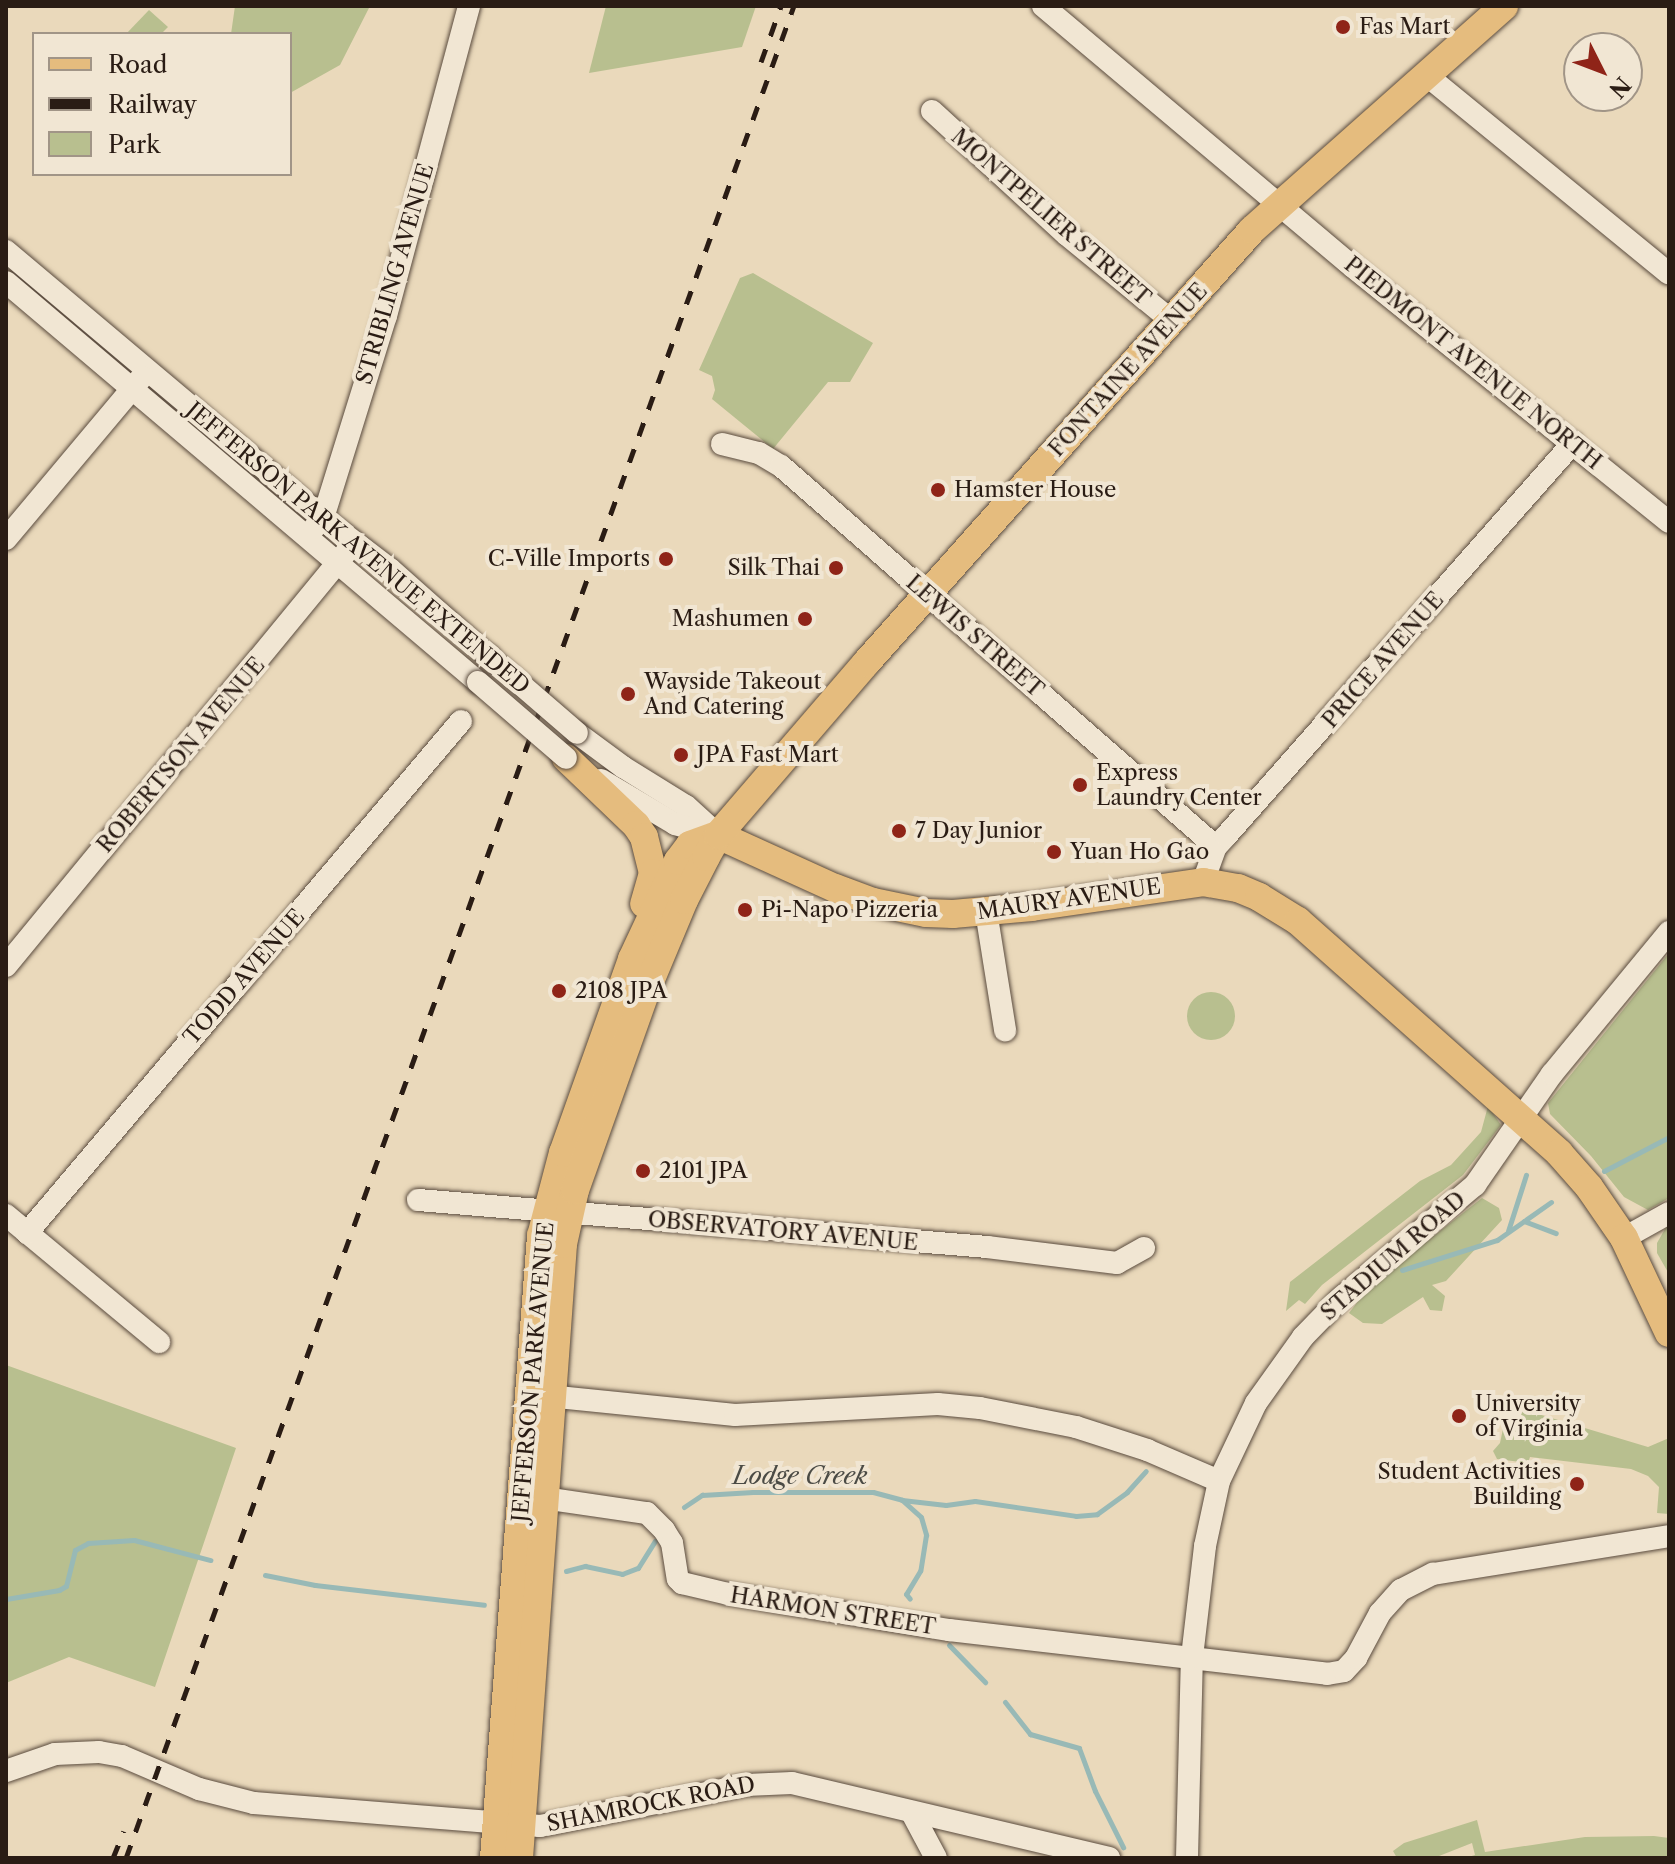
<!DOCTYPE html>
<style>
body{margin:0}
#map{position:relative;width:1675px;height:1864px;overflow:hidden;background:#ead9bb;font-family:"Libre Caslon Text",serif}
div>[style]{position:absolute}
[style*='--x']{left:calc(var(--x)*1px);top:calc(var(--y)*1px);width:calc(var(--w)*1px);rotate:calc(var(--a)*1deg)}
.green>*{inset:0;background:#b8bf8f}
.round{border-radius:50%}
.stream>*{height:5px;margin:-2.5px;padding:0 2.5px;transform-origin:2.5px;border-radius:2.5px;background:#98b9b6}
.roads{filter:drop-shadow(0 0 2px #5a4b3e) drop-shadow(0 0 2px #5a4b3e)}
.minor>*{height:22px;margin:-11px;padding:0 11px;transform-origin:11px;border-radius:11px;background:#f1e6d3}
.major>*{height:28px;margin:-14px;padding:0 14px;transform-origin:14px;border-radius:14px;background:#e5bc7e}
.rail>*{height:5px;margin-top:-2.5px;transform-origin:0;background:repeating-linear-gradient(90deg,#2a1c14 0 14px,transparent 0 28px)}
.bridges{filter:drop-shadow(0 0 2px #5a4b3e) drop-shadow(0 0 2px #5a4b3e)}
.minor-bridge>*{height:22px;margin:-11px;padding:0 11px;transform-origin:11px;border-radius:11px;background:#f1e6d3}
.dots>*{width:22px;height:22px;translate:-50% -50%;box-sizing:border-box;border:4px solid #f1e6d3;border-radius:50%}
span{translate:-50% -50%;white-space:nowrap;text-align:center;line-height:1.15;-webkit-text-stroke:8px #f1e6d3;paint-order:stroke}
.poi-label{font-size:22px;color:#2a1c14}
.left{translate:0 -50%;text-align:left}
.right{translate:-100% -50%;text-align:right}
.street-label{font-size:22px;color:#2a1c14}
.water-label{font-size:24px;color:#4b4b45;font-style:italic}
.frame{position:absolute;inset:0;border:8px solid #2a1c14;pointer-events:none}
.legend{position:absolute;left:32px;top:32px;width:260px;height:144px;box-sizing:border-box;background:#f1e6d3;border:2px solid #a19587;margin:0;padding:10px 14px;list-style:none;font-size:24px;color:#2a1c14}
.legend li{display:flex;align-items:center;gap:16px;height:40px}
.legend b{width:40px;border:2px solid #a19587}
.north{position:absolute;left:1563px;top:32px;width:80px;height:80px;box-sizing:border-box;background:#f1e6d3;border:2px solid #a19587;border-radius:50%;rotate:132deg;font-size:22px;font-weight:700;line-height:32px;text-align:center;color:#2a1c14}
.north::after{content:'';display:block;margin:auto;width:28px;height:36px;background:#8f2418;clip-path:polygon(50% 0,100% 100%,50% 72%,0 100%)}
</style>
<div id="map">
<div class="green">
<i style="clip-path:polygon(235px 6px,370px 6px,340px 65px,290px 93px,290px 34px,231px 34px)"></i>
<i style="clip-path:polygon(606px 6px,756px 6px,742px 47px,589px 73px)"></i>
<i style="clip-path:polygon(149px 10px,168px 27px,161px 34px,126px 34px)"></i>
<i style="clip-path:polygon(753px 273px,873px 343px,850px 382px,828px 382px,773px 449px,712px 399px,715px 390px,712px 376px,699px 370px,740px 278px)"></i>
<i style="clip-path:polygon(1669px 953px,1669px 1198px,1648px 1210px,1624px 1197px,1591px 1156px,1550px 1114px,1548px 1103px)"></i>
<i class="round" style="left:1187px;top:992px;width:48px;height:48px"></i>
<i style="clip-path:polygon(1488px 1106px,1501px 1125px,1463px 1175px,1322px 1285px,1305px 1304px,1299px 1300px,1286px 1311px,1290px 1282px,1420px 1181px,1451px 1165px,1481px 1132px)"></i>
<i style="clip-path:polygon(1482px 1198px,1499px 1208px,1502px 1220px,1446px 1281px,1432px 1285px,1445px 1296px,1442px 1311px,1430px 1310px,1423px 1297px,1382px 1324px,1363px 1323px,1349px 1313px,1369px 1287px)"></i>
<i style="clip-path:polygon(1669px 1222px,1669px 1274px,1657px 1253px,1657px 1243px)"></i>
<i style="clip-path:polygon(6px 1365px,236px 1448px,155px 1687px,69px 1657px,6px 1683px)"></i>
<i style="clip-path:polygon(1508px 1405px,1648px 1447px,1669px 1438px,1669px 1514px,1657px 1513px,1659px 1487px,1648px 1476px,1631px 1469px,1530px 1457px,1528px 1463px,1497px 1459px,1493px 1451px,1500px 1443px)"></i>
<i style="clip-path:polygon(1477px 1820px,1485px 1852px,1585px 1837px,1654px 1836px,1669px 1838px,1669px 1858px,1465px 1858px,1475px 1855px,1472px 1843px,1434px 1858px,1397px 1858px,1393px 1851px,1404px 1843px)"></i>
</div>
<div class="stream">
<i style="--x:1604;--y:1171;--w:73;--a:-27.6"></i>
<i style="--x:1524;--y:1221;--w:34;--a:21"></i>
<i style="--x:1508;--y:1231;--w:59;--a:-72.2"></i>
<i style="--x:1402;--y:1270;--w:100;--a:-17.5"></i>
<i style="--x:1497;--y:1240;--w:66;--a:-35.1"></i>
<i style="--x:902;--y:1500;--w:44;--a:6.5"></i>
<i style="--x:946;--y:1505;--w:29;--a:-8"></i>
<i style="--x:975;--y:1501;--w:102;--a:8.4"></i>
<i style="--x:1076;--y:1516;--w:21;--a:-5"></i>
<i style="--x:1097;--y:1514;--w:37;--a:-36"></i>
<i style="--x:1127;--y:1492;--w:28;--a:-48"></i>
<i style="--x:684;--y:1507;--w:22;--a:-34"></i>
<i style="--x:702;--y:1495;--w:51;--a:-3.4"></i>
<i style="--x:753;--y:1492;--w:120;--a:0"></i>
<i style="--x:873;--y:1492;--w:30;--a:15"></i>
<i style="--x:902;--y:1500;--w:25;--a:42"></i>
<i style="--x:921;--y:1517;--w:19;--a:74"></i>
<i style="--x:926;--y:1535;--w:36;--a:99"></i>
<i style="--x:920;--y:1571;--w:27;--a:121"></i>
<i style="--x:906;--y:1594;--w:6;--a:51"></i>
<i style="--x:566;--y:1571;--w:20;--a:-15"></i>
<i style="--x:585;--y:1566;--w:38;--a:12"></i>
<i style="--x:622;--y:1574;--w:17;--a:-21"></i>
<i style="--x:638;--y:1568;--w:32;--a:-58"></i>
<i style="--x:265;--y:1575;--w:51;--a:11.3"></i>
<i style="--x:315;--y:1585;--w:170;--a:6.7"></i>
<i style="--x:6;--y:1599;--w:54;--a:-9.6"></i>
<i style="--x:59;--y:1590;--w:8;--a:-30"></i>
<i style="--x:66;--y:1586;--w:37;--a:-76"></i>
<i style="--x:75;--y:1550;--w:15;--a:-28"></i>
<i style="--x:88;--y:1543;--w:46;--a:-3.7"></i>
<i style="--x:134;--y:1540;--w:79;--a:14.7"></i>
<i style="--x:949;--y:1645;--w:52;--a:45.8"></i>
<i style="--x:1005;--y:1702;--w:41;--a:52"></i>
<i style="--x:1030;--y:1734;--w:51;--a:15.9"></i>
<i style="--x:1079;--y:1748;--w:46;--a:69.6"></i>
<i style="--x:1095;--y:1791;--w:63;--a:63.4"></i>
</div>
<div class="roads">
<div class="minor">
<i style="--x:1043;--y:6;--w:405;--a:40.1"></i>
<i style="--x:1353;--y:267;--w:406;--a:38.9"></i>
<i style="--x:1425;--y:74;--w:315;--a:39.3"></i>
<i style="--x:932;--y:111;--w:183;--a:42.6"></i>
<i style="--x:1067;--y:235;--w:136;--a:39.3"></i>
<i style="--x:6;--y:251;--w:414;--a:40.1"></i>
<i style="--x:323;--y:518;--w:84;--a:37.3"></i>
<i style="--x:390;--y:569;--w:132;--a:41.6"></i>
<i style="--x:6;--y:282;--w:619;--a:40.28"></i>
<i style="--x:722;--y:444;--w:38;--a:14"></i>
<i style="--x:759;--y:453;--w:26;--a:31"></i>
<i style="--x:781;--y:466;--w:578;--a:41.21"></i>
<i style="--x:314;--y:528;--w:13;--a:-48"></i>
<i style="--x:323;--y:518;--w:212;--a:-72.7"></i>
<i style="--x:386;--y:316;--w:321;--a:-75"></i>
<i style="--x:6;--y:539;--w:212;--a:-50"></i>
<i style="--x:577;--y:733;--w:57;--a:36.5"></i>
<i style="--x:623;--y:767;--w:74;--a:31.8"></i>
<i style="--x:686;--y:806;--w:43;--a:42.2"></i>
<i style="--x:601;--y:780;--w:86;--a:30.7"></i>
<i style="--x:675;--y:824;--w:39;--a:15"></i>
<i style="--x:1203;--y:882;--w:37;--a:-70"></i>
<i style="--x:1216;--y:847;--w:15;--a:-48"></i>
<i style="--x:1226;--y:836;--w:524;--a:-48.56"></i>
<i style="--x:986;--y:911;--w:121;--a:80.9"></i>
<i style="--x:6;--y:966;--w:539;--a:-50.58"></i>
<i style="--x:418;--y:1200;--w:571;--a:4.72"></i>
<i style="--x:987;--y:1247;--w:131;--a:7"></i>
<i style="--x:1117;--y:1263;--w:31;--a:-29"></i>
<i style="--x:6;--y:1215;--w:199;--a:39.7"></i>
<i style="--x:27;--y:1233;--w:671;--a:-49.71"></i>
<i style="--x:1624;--y:1238;--w:51;--a:-29.1"></i>
<i style="--x:538;--y:1395;--w:198;--a:5.8"></i>
<i style="--x:735;--y:1415;--w:203;--a:-3.1"></i>
<i style="--x:938;--y:1404;--w:42;--a:5.4"></i>
<i style="--x:980;--y:1408;--w:98;--a:11.2"></i>
<i style="--x:1076;--y:1427;--w:75;--a:17.9"></i>
<i style="--x:1147;--y:1450;--w:78;--a:23.3"></i>
<i style="--x:530;--y:1496;--w:118;--a:8.3"></i>
<i style="--x:647;--y:1513;--w:24;--a:45"></i>
<i style="--x:664;--y:1530;--w:15;--a:58"></i>
<i style="--x:672;--y:1543;--w:36;--a:81"></i>
<i style="--x:678;--y:1579;--w:6;--a:45"></i>
<i style="--x:682;--y:1583;--w:47;--a:13.4"></i>
<i style="--x:728;--y:1594;--w:224;--a:9.3"></i>
<i style="--x:949;--y:1630;--w:381;--a:6.6"></i>
<i style="--x:1327;--y:1674;--w:17;--a:-10"></i>
<i style="--x:1344;--y:1671;--w:18;--a:-47"></i>
<i style="--x:1356;--y:1658;--w:51;--a:-61.9"></i>
<i style="--x:1380;--y:1613;--w:31;--a:-48"></i>
<i style="--x:1401;--y:1590;--w:36;--a:-27"></i>
<i style="--x:1433;--y:1574;--w:239;--a:-9.1"></i>
<i style="--x:6;--y:1771;--w:52;--a:-19.1"></i>
<i style="--x:55;--y:1754;--w:44;--a:-2.6"></i>
<i style="--x:99;--y:1752;--w:23;--a:10"></i>
<i style="--x:122;--y:1756;--w:84;--a:23.2"></i>
<i style="--x:199;--y:1789;--w:57;--a:14.3"></i>
<i style="--x:254;--y:1803;--w:287;--a:4.6"></i>
<i style="--x:540;--y:1826;--w:212;--a:-11.2"></i>
<i style="--x:748;--y:1785;--w:44;--a:-2.6"></i>
<i style="--x:792;--y:1783;--w:326;--a:13.3"></i>
<i style="--x:912;--y:1813;--w:51;--a:61.9"></i>
<i style="--x:1187;--y:1858;--w:201;--a:-88.6"></i>
<i style="--x:1192;--y:1657;--w:112;--a:-83.3"></i>
<i style="--x:1205;--y:1546;--w:66;--a:-77.8"></i>
<i style="--x:1219;--y:1481;--w:86;--a:-64.6"></i>
<i style="--x:1256;--y:1403;--w:81;--a:-54.5"></i>
<i style="--x:1303;--y:1337;--w:53;--a:-45.8"></i>
<i style="--x:1340;--y:1299;--w:177;--a:-40.2"></i>
<i style="--x:1475;--y:1185;--w:135;--a:-55.3"></i>
<i style="--x:1552;--y:1074;--w:184;--a:-50.5"></i>
</div>
<div class="major">
<i style="--x:566;--y:758;--w:97;--a:43.7"></i>
<i style="--x:636;--y:825;--w:14;--a:56"></i>
<i style="--x:644;--y:837;--w:37;--a:76"></i>
<i style="--x:653;--y:873;--w:32;--a:106"></i>
<i style="--x:718;--y:835;--w:128;--a:24.4"></i>
<i style="--x:835;--y:888;--w:40;--a:20.2"></i>
<i style="--x:873;--y:902;--w:54;--a:11.7"></i>
<i style="--x:926;--y:913;--w:27;--a:2"></i>
<i style="--x:953;--y:914;--w:79;--a:-5.1"></i>
<i style="--x:1032;--y:907;--w:173;--a:-8.3"></i>
<i style="--x:1203;--y:882;--w:36;--a:10"></i>
<i style="--x:1238;--y:888;--w:23;--a:23"></i>
<i style="--x:1259;--y:897;--w:46;--a:31.6"></i>
<i style="--x:1298;--y:921;--w:349;--a:41.6"></i>
<i style="--x:1559;--y:1153;--w:45;--a:48.6"></i>
<i style="--x:1589;--y:1187;--w:62;--a:55.5"></i>
<i style="--x:1624;--y:1238;--w:105;--a:64.7"></i>
<i style="--x:494;--y:1858;--w:624;--a:-85.68"></i>
<i style="--x:541;--y:1236;--w:86;--a:-75.2"></i>
<i style="--x:563;--y:1153;--w:206;--a:-70.4"></i>
<i style="--x:632;--y:959;--w:108;--a:-64.9"></i>
<i style="--x:678;--y:861;--w:20;--a:-53"></i>
<i style="--x:690;--y:845;--w:30;--a:-20"></i>
<i style="--x:519;--y:1858;--w:616;--a:-85.9"></i>
<i style="--x:563;--y:1244;--w:55;--a:-77.5"></i>
<i style="--x:575;--y:1190;--w:211;--a:-70.4"></i>
<i style="--x:646;--y:991;--w:99;--a:-67.3"></i>
<i style="--x:684;--y:900;--w:48;--a:-62.9"></i>
<i style="--x:706;--y:857;--w:25;--a:-61"></i>
<i style="--x:718;--y:835;--w:227;--a:-49.3"></i>
<i style="--x:866;--y:663;--w:580;--a:-48.28"></i>
<i style="--x:1252;--y:230;--w:337;--a:-41.6"></i>
</div>
</div>
<div class="rail">
<i style="--x:761;--y:62;--w:59;--a:-70.3"></i>
<i style="--x:113;--y:1858;--w:29;--a:-68"></i>
<i style="--x:126;--y:1858;--w:1969;--a:-70.17"></i>
</div>
<div class="bridges">
<div class="minor-bridge">
<i style="--x:489;--y:657;--w:116;--a:40.8"></i>
<i style="--x:478;--y:682;--w:116;--a:40.8"></i>
</div>
</div>
<div class="dots">
<i style="left:1343px;top:27px;background:#8f2418"></i>
<i style="left:938px;top:490px;background:#8f2418"></i>
<i style="left:666px;top:559px;background:#8f2418"></i>
<i style="left:836px;top:568px;background:#8f2418"></i>
<i style="left:805px;top:619px;background:#8f2418"></i>
<i style="left:628px;top:694px;background:#8f2418"></i>
<i style="left:681px;top:755px;background:#8f2418"></i>
<i style="left:1080px;top:785px;background:#8f2418"></i>
<i style="left:899px;top:831px;background:#8f2418"></i>
<i style="left:1054px;top:852px;background:#8f2418"></i>
<i style="left:745px;top:910px;background:#8f2418"></i>
<i style="left:559px;top:991px;background:#8f2418"></i>
<i style="left:643px;top:1171px;background:#8f2418"></i>
<i style="left:1459px;top:1416px;background:#8f2418"></i>
<i style="left:1577px;top:1484px;background:#8f2418"></i>
</div>
<div class="poi-label">
<span class="left" style="left:1359px;top:27px">Fas Mart</span>
<span class="left" style="left:954px;top:490px">Hamster House</span>
<span class="right" style="left:650px;top:559px">C-Ville Imports</span>
<span class="right" style="left:820px;top:568px">Silk Thai</span>
<span class="right" style="left:789px;top:619px">Mashumen</span>
<span class="left" style="left:644px;top:694px">Wayside Takeout<br>And Catering</span>
<span class="left" style="left:697px;top:755px">JPA Fast Mart</span>
<span class="left" style="left:1096px;top:785px">Express<br>Laundry Center</span>
<span class="left" style="left:915px;top:831px">7 Day Junior</span>
<span class="left" style="left:1070px;top:852px">Yuan Ho Gao</span>
<span class="left" style="left:761px;top:910px">Pi-Napo Pizzeria</span>
<span class="left" style="left:575px;top:991px">2108 JPA</span>
<span class="left" style="left:659px;top:1171px">2101 JPA</span>
<span class="left" style="left:1475px;top:1416px">University<br>of Virginia</span>
<span class="right" style="left:1561px;top:1484px">Student Activities<br>Building</span>
</div>
<div class="street-label">
<span style="left:1051px;top:217px;rotate:41deg">MONTPELIER STREET</span>
<span style="left:395px;top:274px;rotate:-74deg">STRIBLING AVENUE</span>
<span style="left:1473px;top:363px;rotate:39deg">PIEDMONT AVENUE NORTH</span>
<span style="left:1128px;top:370px;rotate:-48deg">FONTAINE AVENUE</span>
<span style="left:358px;top:548px;rotate:40deg">JEFFERSON PARK AVENUE EXTENDED</span>
<span style="left:975px;top:636px;rotate:41deg">LEWIS STREET</span>
<span style="left:1383px;top:660px;rotate:-49deg">PRICE AVENUE</span>
<span style="left:181px;top:755px;rotate:-50deg">ROBERTSON AVENUE</span>
<span style="left:1069px;top:899px;rotate:-8deg">MAURY AVENUE</span>
<span style="left:244px;top:977px;rotate:-49deg">TODD AVENUE</span>
<span style="left:783px;top:1231px;rotate:5deg">OBSERVATORY AVENUE</span>
<span style="left:1393px;top:1256px;rotate:-41deg">STADIUM ROAD</span>
<span style="left:533px;top:1372px;rotate:-85deg">JEFFERSON PARK AVENUE</span>
<span style="left:833px;top:1611px;rotate:9deg">HARMON STREET</span>
<span style="left:651px;top:1804px;rotate:-11deg">SHAMROCK ROAD</span>
</div>
<div class="water-label">
<span style="left:800px;top:1476px">Lodge Creek</span>
</div>
<div class="frame"></div>
<ul class="legend">
<li><b style="height:10px;background:#e5bc7e"></b>Road</li>
<li><b style="height:10px;background:#2a1c14"></b>Railway</li>
<li><b style="height:22px;background:#b8bf8f"></b>Park</li>
</ul>
<div class="north">N</div>
</div>
